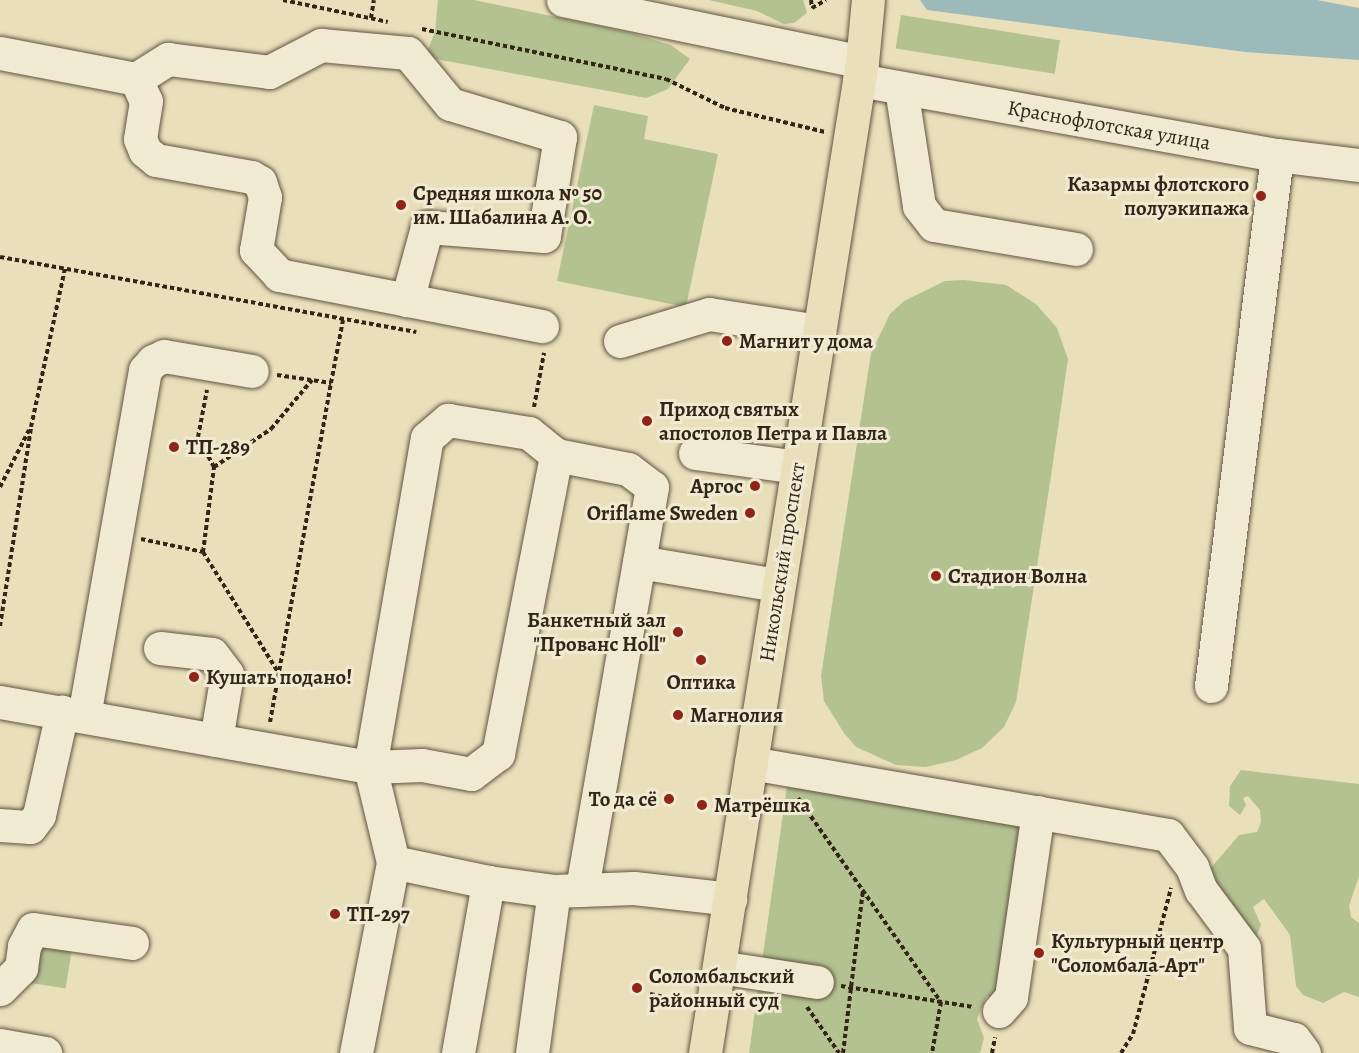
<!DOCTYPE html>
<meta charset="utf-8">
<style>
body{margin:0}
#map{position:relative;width:1359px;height:1053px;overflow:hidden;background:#eadfbb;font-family:Alegreya,serif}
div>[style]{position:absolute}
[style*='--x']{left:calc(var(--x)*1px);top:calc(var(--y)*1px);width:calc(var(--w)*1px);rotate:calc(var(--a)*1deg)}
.green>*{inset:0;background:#b4c292;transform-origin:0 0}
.water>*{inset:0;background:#9dbabb}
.path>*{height:4px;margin-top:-2px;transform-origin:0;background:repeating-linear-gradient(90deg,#332617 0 4.5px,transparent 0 7.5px)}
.roads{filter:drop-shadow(0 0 2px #615440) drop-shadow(0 0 2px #615440)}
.minor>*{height:33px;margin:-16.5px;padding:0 16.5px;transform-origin:16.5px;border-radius:16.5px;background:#f1ead3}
.major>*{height:33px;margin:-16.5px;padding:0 16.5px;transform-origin:16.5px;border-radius:16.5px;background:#eadfbb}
.dots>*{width:16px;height:16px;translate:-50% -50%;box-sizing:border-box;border:3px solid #f1ead3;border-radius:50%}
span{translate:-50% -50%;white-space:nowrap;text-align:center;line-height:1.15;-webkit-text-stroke:6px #f1ead3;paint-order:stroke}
.street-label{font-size:21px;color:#332617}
.poi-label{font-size:21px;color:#332617;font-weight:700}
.right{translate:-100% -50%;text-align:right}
.left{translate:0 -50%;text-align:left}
</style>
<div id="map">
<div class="green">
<i style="clip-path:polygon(438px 0,474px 0,628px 32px,671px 45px,690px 59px,668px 89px,646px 98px,425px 57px,435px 32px)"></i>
<i style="clip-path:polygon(709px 0,803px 0,807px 13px,794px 23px,784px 24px,757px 11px)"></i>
<i style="left:901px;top:15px;width:161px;height:34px;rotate:9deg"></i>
<i style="clip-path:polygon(594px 105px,648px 116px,644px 139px,718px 154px,686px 307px,557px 281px)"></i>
<i style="clip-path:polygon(964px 280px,1006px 285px,1036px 304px,1057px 328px,1068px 359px,1051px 476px,1016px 702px,1004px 727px,982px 748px,956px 760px,926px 767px,896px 765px,856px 747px,844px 733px,824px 701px,821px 676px,871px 353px,890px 314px,904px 301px,945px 281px)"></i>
<i style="clip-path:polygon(1241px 770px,1359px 784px,1359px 876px,1349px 906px,1351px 917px,1359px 923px,1359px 997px,1344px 992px,1323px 1003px,1303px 995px,1296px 986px,1290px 935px,1264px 899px,1253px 907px,1261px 925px,1255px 940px,1226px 917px,1210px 869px,1239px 835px,1257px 832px,1261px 822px,1260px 810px,1248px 796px,1243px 798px,1246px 805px,1240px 815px,1229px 806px,1230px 786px)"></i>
<i style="clip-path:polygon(787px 786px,1021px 821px,1004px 999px,987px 996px,980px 1011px,977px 1019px,984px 1038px,980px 1053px,749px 1053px)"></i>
<i style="left:35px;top:939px;width:38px;height:44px;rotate:9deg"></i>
</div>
<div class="water">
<i style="clip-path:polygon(920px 0,1317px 0,1359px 8px,1359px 60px,1245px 52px,927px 10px)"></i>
</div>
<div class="path">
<i style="--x:283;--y:0;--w:107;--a:11.8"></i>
<i style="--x:811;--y:0;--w:8;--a:83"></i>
<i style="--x:812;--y:8;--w:16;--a:-30"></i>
<i style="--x:371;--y:18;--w:18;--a:-81"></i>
<i style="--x:422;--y:29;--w:249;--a:11.6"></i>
<i style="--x:666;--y:79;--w:66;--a:26.2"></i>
<i style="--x:725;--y:108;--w:103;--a:13.5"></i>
<i style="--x:0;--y:257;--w:423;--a:10.2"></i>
<i style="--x:277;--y:375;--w:55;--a:8.4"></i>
<i style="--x:331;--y:383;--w:64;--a:-79.2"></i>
<i style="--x:534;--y:407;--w:55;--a:-79.5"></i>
<i style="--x:214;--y:467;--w:69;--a:-33.7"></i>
<i style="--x:271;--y:429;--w:64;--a:-50.1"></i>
<i style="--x:0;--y:487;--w:64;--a:-63"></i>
<i style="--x:141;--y:539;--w:63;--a:11.8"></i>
<i style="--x:203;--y:552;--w:142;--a:58"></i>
<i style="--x:203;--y:552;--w:86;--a:-82.6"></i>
<i style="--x:214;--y:467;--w:34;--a:-118"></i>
<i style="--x:198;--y:437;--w:48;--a:-79.2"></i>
<i style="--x:0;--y:626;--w:201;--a:-81.1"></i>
<i style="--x:31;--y:427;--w:162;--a:-77.9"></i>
<i style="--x:270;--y:722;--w:344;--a:-79.8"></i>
<i style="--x:798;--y:798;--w:249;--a:55"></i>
<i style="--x:941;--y:1002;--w:52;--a:100"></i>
<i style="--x:841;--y:986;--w:134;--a:9"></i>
<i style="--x:650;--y:994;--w:38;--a:12"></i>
<i style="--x:807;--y:1007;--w:56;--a:55.2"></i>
<i style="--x:843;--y:1053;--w:164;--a:-83"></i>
<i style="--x:992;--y:1053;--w:16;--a:-79"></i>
<i style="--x:1121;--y:1053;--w:22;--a:-58"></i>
<i style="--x:1133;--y:1034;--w:151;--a:-75.4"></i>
</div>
<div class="roads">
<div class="minor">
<i style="--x:563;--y:0;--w:305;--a:11.7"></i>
<i style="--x:0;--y:53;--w:138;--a:10.8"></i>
<i style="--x:136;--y:79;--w:24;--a:66"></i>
<i style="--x:146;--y:101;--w:38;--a:99"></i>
<i style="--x:140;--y:139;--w:13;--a:67"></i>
<i style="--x:145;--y:151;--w:14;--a:39"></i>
<i style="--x:156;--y:160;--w:97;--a:10.1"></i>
<i style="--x:251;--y:177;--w:10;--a:29"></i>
<i style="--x:260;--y:182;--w:16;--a:72"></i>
<i style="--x:265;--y:197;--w:54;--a:99.6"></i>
<i style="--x:256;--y:250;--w:34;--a:47"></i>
<i style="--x:279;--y:275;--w:268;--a:11"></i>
<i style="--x:136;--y:79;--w:38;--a:-32"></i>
<i style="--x:168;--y:59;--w:102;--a:7.3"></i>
<i style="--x:269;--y:72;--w:59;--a:-27.4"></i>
<i style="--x:321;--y:45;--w:87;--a:5.3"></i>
<i style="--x:408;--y:53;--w:66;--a:50.5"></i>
<i style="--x:450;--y:104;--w:115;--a:16.7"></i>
<i style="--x:560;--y:137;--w:100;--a:99.2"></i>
<i style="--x:544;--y:236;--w:117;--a:-175.6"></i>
<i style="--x:427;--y:227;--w:76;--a:105.3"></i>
<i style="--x:859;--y:80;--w:425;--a:10.2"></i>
<i style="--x:1277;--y:155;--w:83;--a:7"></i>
<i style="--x:901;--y:88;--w:119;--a:81.3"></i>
<i style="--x:919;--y:206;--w:24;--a:52"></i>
<i style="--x:934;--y:225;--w:144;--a:9.6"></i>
<i style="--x:620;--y:341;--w:93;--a:-16.9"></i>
<i style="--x:709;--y:314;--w:111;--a:8.8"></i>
<i style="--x:695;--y:453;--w:103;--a:7.8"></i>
<i style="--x:639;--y:562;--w:140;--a:9.5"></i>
<i style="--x:160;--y:648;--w:52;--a:6.6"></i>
<i style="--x:212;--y:654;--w:25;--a:53"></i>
<i style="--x:227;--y:674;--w:67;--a:99.5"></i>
<i style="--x:1211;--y:686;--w:535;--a:-82.91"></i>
<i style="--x:0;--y:702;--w:376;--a:10"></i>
<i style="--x:370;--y:767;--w:52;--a:-2.2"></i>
<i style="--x:422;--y:765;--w:50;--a:10.4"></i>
<i style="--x:471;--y:774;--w:34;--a:-37"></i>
<i style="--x:498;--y:754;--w:305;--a:-79"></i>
<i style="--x:556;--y:455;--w:73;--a:11"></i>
<i style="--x:628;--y:469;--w:30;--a:37"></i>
<i style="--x:652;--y:487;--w:409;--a:99.9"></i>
<i style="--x:84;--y:716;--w:351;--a:-80"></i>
<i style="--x:145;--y:370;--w:12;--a:-48"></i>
<i style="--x:153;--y:361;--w:12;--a:-24"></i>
<i style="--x:164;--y:356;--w:89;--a:9.7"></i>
<i style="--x:751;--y:763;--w:423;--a:9.8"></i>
<i style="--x:1168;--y:835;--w:40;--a:53"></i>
<i style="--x:1192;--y:867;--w:25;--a:69"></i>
<i style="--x:1201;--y:890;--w:72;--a:53.4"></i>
<i style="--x:1244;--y:948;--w:80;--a:85.7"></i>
<i style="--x:1250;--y:1028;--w:45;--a:14"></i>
<i style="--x:1294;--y:1039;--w:17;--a:54"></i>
<i style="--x:0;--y:825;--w:30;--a:4"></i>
<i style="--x:30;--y:827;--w:15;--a:-53"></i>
<i style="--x:39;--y:815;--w:106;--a:-77.4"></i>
<i style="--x:393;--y:862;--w:97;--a:11.9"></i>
<i style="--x:488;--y:882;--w:67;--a:7.8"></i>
<i style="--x:554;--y:891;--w:80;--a:-2.1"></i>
<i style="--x:634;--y:888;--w:97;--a:6.5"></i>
<i style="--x:719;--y:967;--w:99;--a:8.7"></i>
<i style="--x:0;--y:989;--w:30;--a:-45"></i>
<i style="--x:21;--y:968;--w:22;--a:-82"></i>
<i style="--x:24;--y:946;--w:19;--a:-62"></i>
<i style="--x:33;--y:929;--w:100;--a:8"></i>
<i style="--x:999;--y:1011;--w:18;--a:-49"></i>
<i style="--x:1011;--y:997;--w:187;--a:-81.7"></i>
<i style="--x:0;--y:1045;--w:46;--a:10.1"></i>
<i style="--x:356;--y:1053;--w:195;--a:-79"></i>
<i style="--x:393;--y:862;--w:98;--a:-103.6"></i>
<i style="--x:370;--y:767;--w:334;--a:-80.2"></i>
<i style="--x:427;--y:438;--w:28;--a:-41"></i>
<i style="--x:448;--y:420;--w:82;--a:9.1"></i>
<i style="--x:529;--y:433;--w:35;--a:39"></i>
<i style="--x:458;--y:1053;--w:174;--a:-80"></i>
<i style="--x:532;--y:1053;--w:163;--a:-82.3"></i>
</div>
<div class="major">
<i style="--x:705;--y:1053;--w:1003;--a:-81"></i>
<i style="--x:862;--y:62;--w:62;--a:-84.5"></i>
</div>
</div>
<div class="dots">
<i style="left:1261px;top:196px;background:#8f2418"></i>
<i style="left:401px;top:205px;background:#8f2418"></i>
<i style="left:727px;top:341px;background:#8f2418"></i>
<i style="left:647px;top:421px;background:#8f2418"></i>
<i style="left:174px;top:447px;background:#8f2418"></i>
<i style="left:755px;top:486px;background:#8f2418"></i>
<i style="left:750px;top:513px;background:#8f2418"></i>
<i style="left:936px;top:576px;background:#8f2418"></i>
<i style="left:678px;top:632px;background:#8f2418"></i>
<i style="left:701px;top:660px;background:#8f2418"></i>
<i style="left:194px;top:677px;background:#8f2418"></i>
<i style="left:678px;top:715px;background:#8f2418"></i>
<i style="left:669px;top:799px;background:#8f2418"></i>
<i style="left:702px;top:805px;background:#8f2418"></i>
<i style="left:335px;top:914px;background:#8f2418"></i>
<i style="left:1039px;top:953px;background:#8f2418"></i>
<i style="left:637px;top:988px;background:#8f2418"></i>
</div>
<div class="street-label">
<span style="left:1109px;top:125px;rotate:10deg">Краснофлотская улица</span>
<span style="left:782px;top:562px;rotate:-81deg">Никольский проспект</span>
</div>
<div class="poi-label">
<span class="right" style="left:1249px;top:196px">Казармы флотского<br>полуэкипажа</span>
<span class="left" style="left:413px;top:205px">Средняя школа № 50<br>им. Шабалина А. О.</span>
<span class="left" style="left:739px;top:341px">Магнит у дома</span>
<span class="left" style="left:659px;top:421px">Приход святых<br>апостолов Петра и Павла</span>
<span class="left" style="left:186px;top:447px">ТП-289</span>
<span class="right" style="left:743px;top:486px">Аргос</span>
<span class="right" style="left:738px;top:513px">Oriflame Sweden</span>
<span class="left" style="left:948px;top:576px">Стадион Волна</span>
<span class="right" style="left:666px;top:632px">Банкетный зал<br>"Прованс Holl"</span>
<span class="left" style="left:206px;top:677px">Кушать подано!</span>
<span style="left:701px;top:682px">Оптика</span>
<span class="left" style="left:690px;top:715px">Магнолия</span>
<span class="right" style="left:657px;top:799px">То да сё</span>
<span class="left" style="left:714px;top:805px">Матрёшка</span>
<span class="left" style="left:347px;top:914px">ТП-297</span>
<span class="left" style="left:1051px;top:953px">Культурный центр<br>"Соломбала-Арт"</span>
<span class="left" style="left:649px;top:988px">Соломбальский<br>районный суд</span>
</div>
</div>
